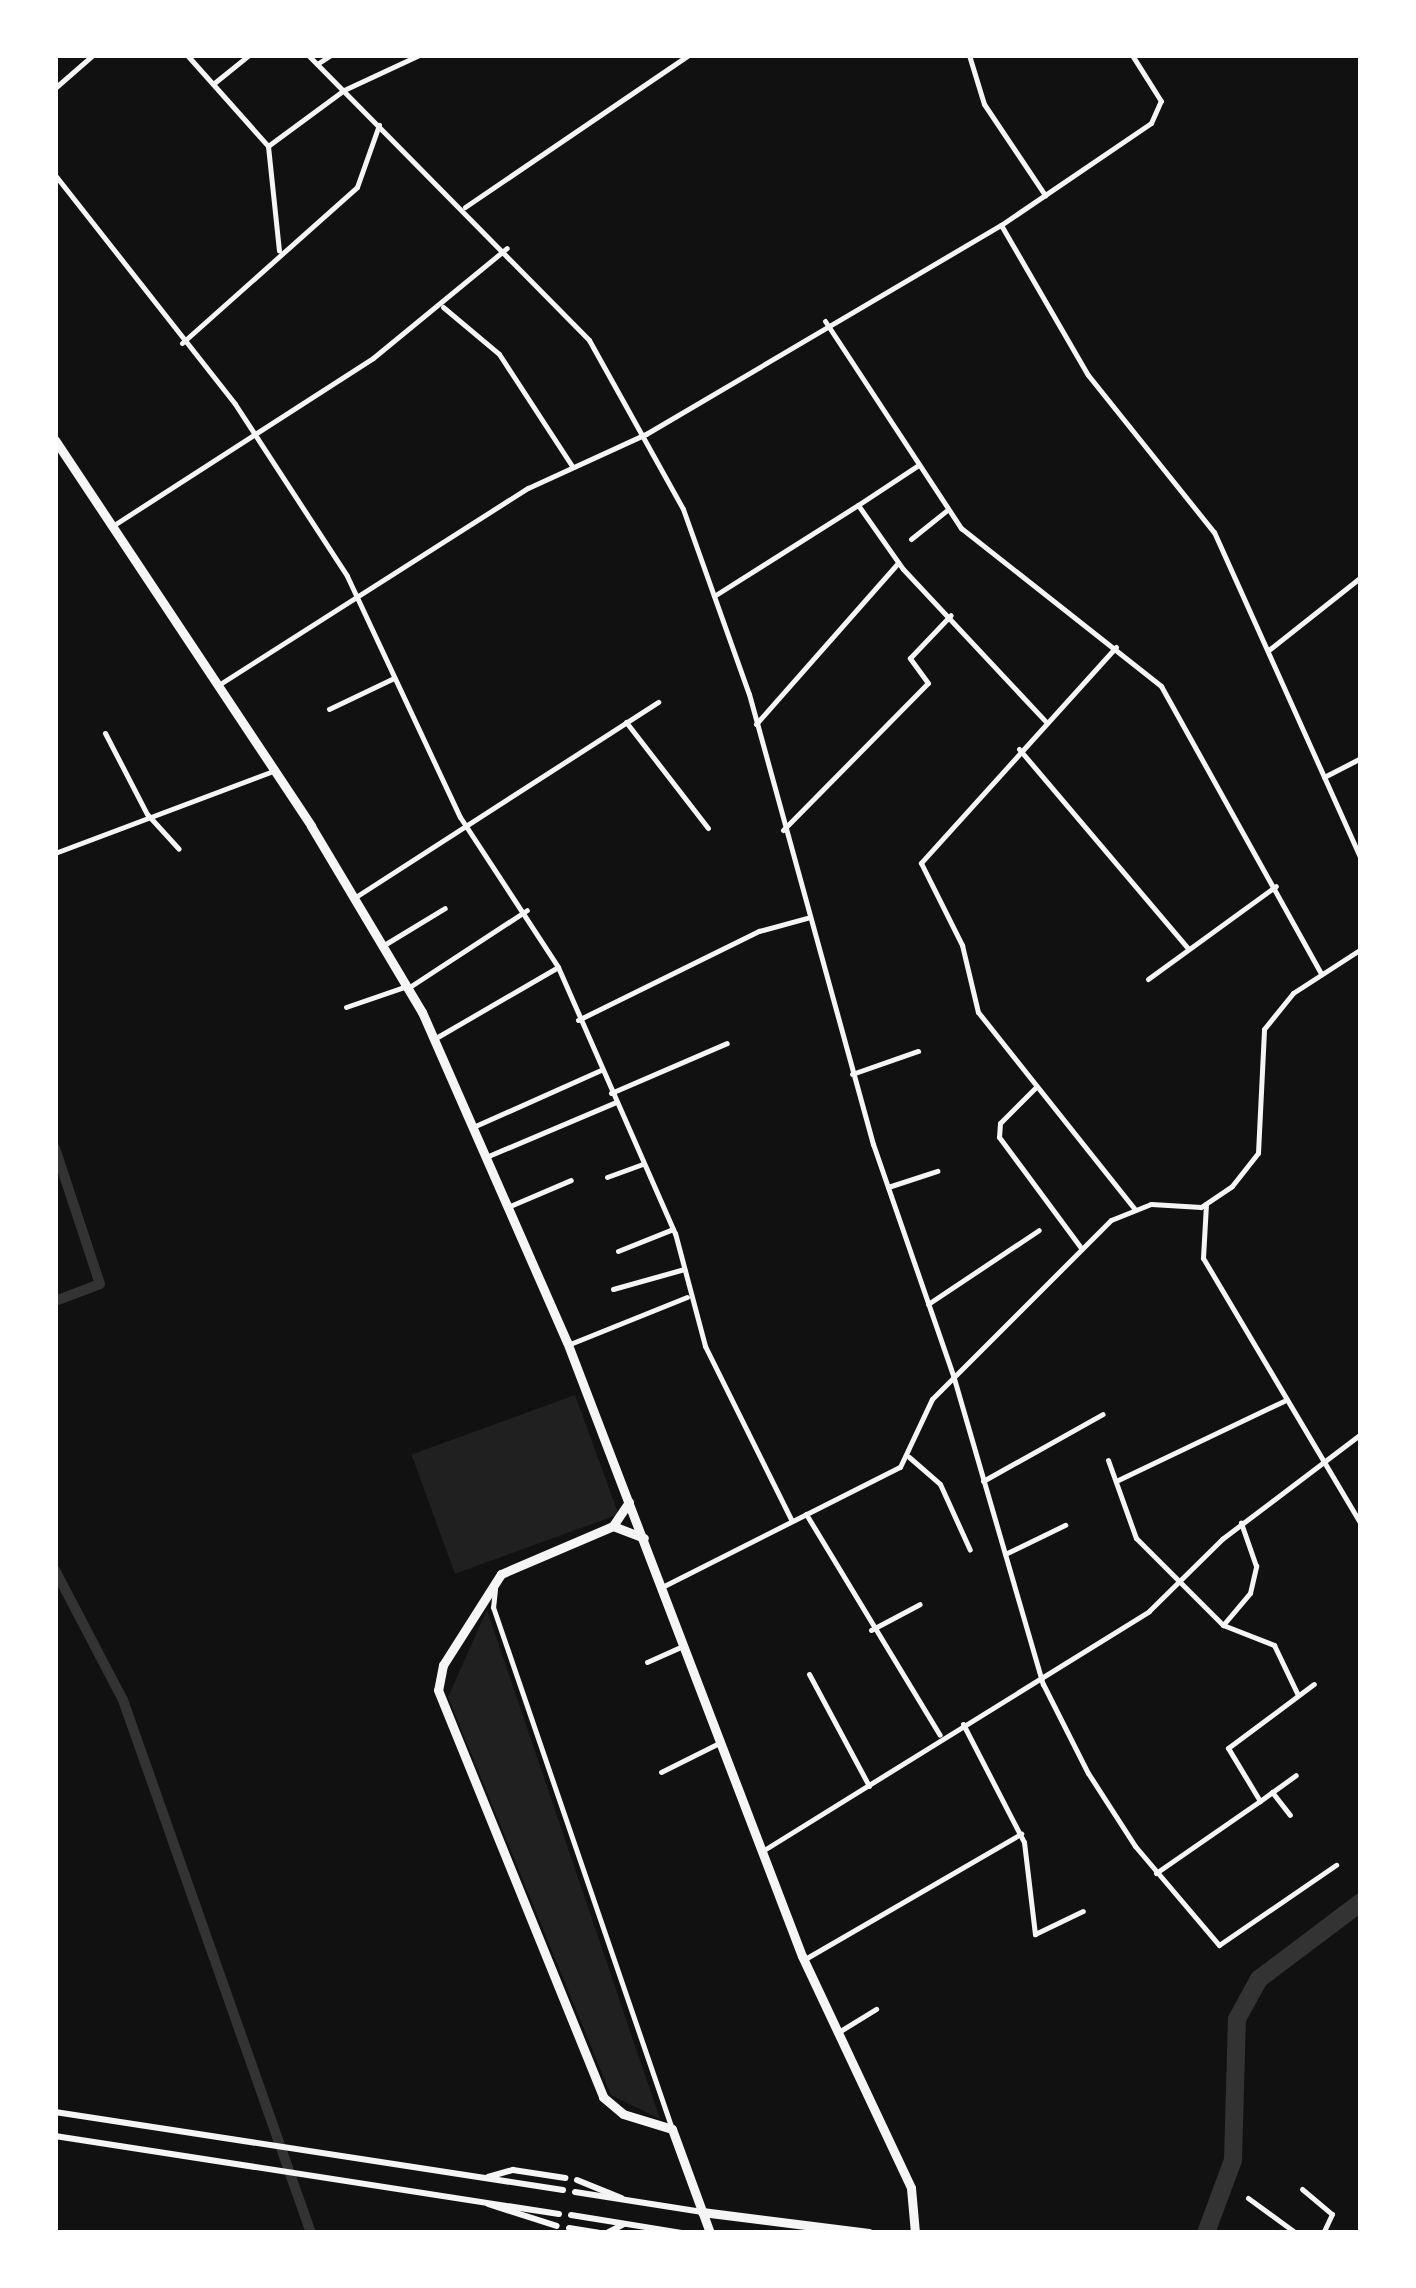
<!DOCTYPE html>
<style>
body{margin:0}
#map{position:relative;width:1416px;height:2288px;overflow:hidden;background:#111;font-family:Georgia,serif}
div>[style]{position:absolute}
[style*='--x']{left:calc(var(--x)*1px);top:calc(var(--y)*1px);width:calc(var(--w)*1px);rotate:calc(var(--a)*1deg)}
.green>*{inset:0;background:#202020;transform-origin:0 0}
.canal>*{height:10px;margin:-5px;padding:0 5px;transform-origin:5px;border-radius:5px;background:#333}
.river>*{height:18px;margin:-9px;padding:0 9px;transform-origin:9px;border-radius:9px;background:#333}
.minor>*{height:5px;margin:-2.5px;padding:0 2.5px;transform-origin:2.5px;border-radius:2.5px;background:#f5f5f5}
.tertiary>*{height:6px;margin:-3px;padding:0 3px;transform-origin:3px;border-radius:3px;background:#f5f5f5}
.trunk>*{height:9px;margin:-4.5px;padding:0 4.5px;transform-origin:4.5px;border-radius:4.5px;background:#f5f5f5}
span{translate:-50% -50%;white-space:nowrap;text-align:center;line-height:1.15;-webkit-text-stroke:10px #fff;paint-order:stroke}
.frame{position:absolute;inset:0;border:58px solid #fff;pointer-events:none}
</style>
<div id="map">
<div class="green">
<i style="left:575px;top:1395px;width:127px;height:174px;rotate:70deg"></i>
<i style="clip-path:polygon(487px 1610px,660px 2119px,611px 2095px,448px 1697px)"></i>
</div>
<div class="canal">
<i style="--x:55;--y:1148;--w:143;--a:71.7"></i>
<i style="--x:100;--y:1284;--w:48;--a:159.3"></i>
<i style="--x:55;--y:1570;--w:147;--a:62.4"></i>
<i style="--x:123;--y:1700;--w:565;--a:70.57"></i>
</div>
<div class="river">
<i style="--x:1206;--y:2233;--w:78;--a:-69.7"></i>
<i style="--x:1233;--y:2160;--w:141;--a:-88.4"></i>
<i style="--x:1237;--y:2019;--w:46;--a:-61.2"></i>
<i style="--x:1259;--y:1979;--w:128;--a:-37"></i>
</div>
<div class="minor">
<i style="--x:187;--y:55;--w:122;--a:48.3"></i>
<i style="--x:268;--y:146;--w:105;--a:84"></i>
<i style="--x:308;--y:55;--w:400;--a:45.4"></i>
<i style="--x:589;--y:340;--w:193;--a:60.9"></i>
<i style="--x:683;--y:509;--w:196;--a:70.4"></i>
<i style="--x:749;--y:694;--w:467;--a:74.6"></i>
<i style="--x:873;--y:1144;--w:244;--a:70.9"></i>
<i style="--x:953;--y:1375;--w:322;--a:73.8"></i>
<i style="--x:1043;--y:1684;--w:100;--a:63.2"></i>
<i style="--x:1088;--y:1773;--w:87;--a:57.2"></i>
<i style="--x:1135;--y:1846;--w:130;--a:49.7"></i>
<i style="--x:1219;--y:1945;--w:142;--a:-34.4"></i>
<i style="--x:969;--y:55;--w:51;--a:73"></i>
<i style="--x:984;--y:104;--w:110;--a:56.2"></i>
<i style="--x:317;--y:64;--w:17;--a:-33"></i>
<i style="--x:213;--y:84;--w:46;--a:-38.9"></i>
<i style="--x:55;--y:88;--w:50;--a:-41"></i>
<i style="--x:268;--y:146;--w:94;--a:-36.4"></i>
<i style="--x:344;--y:90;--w:83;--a:-25"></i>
<i style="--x:55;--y:175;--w:291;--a:51.8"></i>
<i style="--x:235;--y:404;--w:205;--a:56.9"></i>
<i style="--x:347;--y:576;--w:266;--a:64.9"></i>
<i style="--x:460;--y:817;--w:179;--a:56.8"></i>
<i style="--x:558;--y:967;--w:291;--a:66.3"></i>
<i style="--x:675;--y:1233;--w:117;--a:75.1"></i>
<i style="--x:705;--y:1346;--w:195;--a:63.6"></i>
<i style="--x:465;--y:207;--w:271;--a:-34.2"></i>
<i style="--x:1001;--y:225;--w:173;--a:59.9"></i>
<i style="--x:1088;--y:375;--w:201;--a:51.3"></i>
<i style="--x:1214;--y:532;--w:359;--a:65.8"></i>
<i style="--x:443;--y:307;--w:73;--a:40"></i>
<i style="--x:499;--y:354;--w:134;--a:56.9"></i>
<i style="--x:825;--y:321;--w:248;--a:56.7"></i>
<i style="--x:961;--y:528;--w:255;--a:38.3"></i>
<i style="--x:1161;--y:686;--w:329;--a:60.9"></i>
<i style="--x:182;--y:343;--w:234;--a:-41.7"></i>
<i style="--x:357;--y:187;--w:66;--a:-70.5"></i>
<i style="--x:1361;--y:420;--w:5;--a:90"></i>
<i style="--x:858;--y:505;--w:71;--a:-33.5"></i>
<i style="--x:114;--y:525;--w:308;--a:-32.8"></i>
<i style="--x:373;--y:358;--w:173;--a:-39.4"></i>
<i style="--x:911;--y:539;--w:45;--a:-38.7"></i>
<i style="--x:714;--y:596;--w:170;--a:-32.3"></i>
<i style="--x:858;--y:505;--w:78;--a:54.9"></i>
<i style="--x:903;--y:569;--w:208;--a:46.9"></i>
<i style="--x:1116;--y:647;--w:291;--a:132.1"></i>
<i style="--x:921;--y:863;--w:92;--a:63.4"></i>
<i style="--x:962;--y:945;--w:69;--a:76.6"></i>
<i style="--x:978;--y:1012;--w:251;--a:51.5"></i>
<i style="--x:1270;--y:649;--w:116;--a:-38.4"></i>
<i style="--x:220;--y:684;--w:365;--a:-32.5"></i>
<i style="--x:528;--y:488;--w:130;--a:-24.6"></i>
<i style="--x:646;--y:434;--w:412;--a:-30.5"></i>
<i style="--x:1001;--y:225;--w:181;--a:-34.2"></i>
<i style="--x:1151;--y:123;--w:24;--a:-66"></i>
<i style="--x:1161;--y:101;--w:54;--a:-122.2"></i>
<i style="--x:329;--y:709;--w:72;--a:-25.5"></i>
<i style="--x:626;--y:722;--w:134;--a:52.3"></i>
<i style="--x:756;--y:724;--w:215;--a:-48.6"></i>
<i style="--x:105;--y:733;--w:91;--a:62.6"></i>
<i style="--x:147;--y:814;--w:47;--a:47.6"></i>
<i style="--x:1019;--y:749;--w:260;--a:49.7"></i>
<i style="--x:1324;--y:777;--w:42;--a:-27.2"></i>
<i style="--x:783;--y:830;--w:206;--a:-45.4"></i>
<i style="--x:928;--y:683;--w:31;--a:-126"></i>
<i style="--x:910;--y:658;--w:59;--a:-46.4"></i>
<i style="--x:55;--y:853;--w:233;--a:-20.6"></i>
<i style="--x:354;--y:898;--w:362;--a:-32.8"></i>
<i style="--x:384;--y:945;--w:71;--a:-31.2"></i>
<i style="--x:1148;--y:979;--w:158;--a:-36"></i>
<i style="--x:408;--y:988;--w:142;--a:-33.2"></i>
<i style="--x:346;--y:1007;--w:65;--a:-19"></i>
<i style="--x:578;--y:1020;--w:202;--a:-26.2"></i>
<i style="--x:759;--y:931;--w:50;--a:-15.2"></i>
<i style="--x:434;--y:1039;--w:143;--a:-30.1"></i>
<i style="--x:852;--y:1074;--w:70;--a:-19.2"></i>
<i style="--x:1035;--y:1088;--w:49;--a:135"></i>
<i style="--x:1000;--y:1123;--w:14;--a:94"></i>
<i style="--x:999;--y:1137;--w:139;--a:53.5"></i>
<i style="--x:611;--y:1093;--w:126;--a:-23.3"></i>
<i style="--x:473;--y:1127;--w:140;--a:-24"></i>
<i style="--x:486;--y:1157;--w:139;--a:-22.9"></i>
<i style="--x:607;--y:1177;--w:38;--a:-20"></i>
<i style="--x:888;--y:1187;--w:52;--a:-18.1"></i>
<i style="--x:1206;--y:1204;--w:54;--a:93.2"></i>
<i style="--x:1203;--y:1258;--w:309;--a:59.3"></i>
<i style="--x:510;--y:1206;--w:66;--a:-23.1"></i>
<i style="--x:618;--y:1251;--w:59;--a:-21.8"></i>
<i style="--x:613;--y:1289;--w:74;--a:-15.7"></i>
<i style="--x:928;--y:1304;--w:133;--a:-33.7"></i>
<i style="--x:570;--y:1344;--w:126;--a:-21.9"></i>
<i style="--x:909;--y:1457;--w:41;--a:41.1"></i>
<i style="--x:940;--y:1484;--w:72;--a:65.6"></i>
<i style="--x:1108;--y:1460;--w:83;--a:70.3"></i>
<i style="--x:1136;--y:1538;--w:123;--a:45"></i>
<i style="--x:1223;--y:1625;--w:55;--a:21.4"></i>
<i style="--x:1274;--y:1645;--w:55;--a:64.4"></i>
<i style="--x:983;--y:1481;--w:137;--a:-29.2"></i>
<i style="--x:1116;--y:1481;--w:186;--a:-25.5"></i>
<i style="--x:806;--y:1514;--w:258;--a:58.8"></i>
<i style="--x:1005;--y:1554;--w:67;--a:-25.8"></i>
<i style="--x:664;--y:1586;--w:264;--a:-26.8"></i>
<i style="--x:900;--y:1467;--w:75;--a:-64.8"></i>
<i style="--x:932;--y:1399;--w:253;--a:-45"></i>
<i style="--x:1111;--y:1220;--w:43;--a:-21.8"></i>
<i style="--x:1151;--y:1204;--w:50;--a:3.4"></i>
<i style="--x:1201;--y:1207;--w:37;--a:-34"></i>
<i style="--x:1232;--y:1186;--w:42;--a:-51.8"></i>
<i style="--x:1258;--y:1153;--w:124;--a:-87.2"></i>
<i style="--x:1264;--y:1029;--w:46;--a:-51.1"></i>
<i style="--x:1293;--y:993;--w:81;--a:-32.9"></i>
<i style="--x:495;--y:1589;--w:18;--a:96"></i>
<i style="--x:493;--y:1607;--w:552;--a:71.07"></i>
<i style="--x:1223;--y:1625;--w:42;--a:-49.8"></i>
<i style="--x:1250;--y:1593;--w:28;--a:-77"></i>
<i style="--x:1256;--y:1566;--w:46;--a:-109.2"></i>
<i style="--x:871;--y:1630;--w:55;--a:-28"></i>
<i style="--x:647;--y:1662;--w:39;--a:-24"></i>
<i style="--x:809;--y:1674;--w:127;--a:61.8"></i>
<i style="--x:963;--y:1724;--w:133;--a:62.7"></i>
<i style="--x:1024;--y:1842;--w:93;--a:83.2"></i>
<i style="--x:1035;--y:1934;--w:53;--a:-25.6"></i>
<i style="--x:661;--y:1772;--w:65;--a:-26.6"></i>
<i style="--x:1272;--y:1792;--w:29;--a:52"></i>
<i style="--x:1260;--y:1801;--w:44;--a:-35.8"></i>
<i style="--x:764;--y:1850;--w:453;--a:-31.8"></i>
<i style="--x:1149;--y:1611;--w:103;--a:-44.6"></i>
<i style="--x:1222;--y:1539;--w:174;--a:-37.1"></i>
<i style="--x:1156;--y:1873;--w:126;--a:-34.7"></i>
<i style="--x:1260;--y:1801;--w:62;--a:-121.1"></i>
<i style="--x:1228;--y:1748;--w:107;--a:-36.7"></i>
<i style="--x:805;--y:1959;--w:250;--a:-30.1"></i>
<i style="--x:837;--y:2033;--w:46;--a:-31.6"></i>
<i style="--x:1302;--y:2189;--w:39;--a:40"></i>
<i style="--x:1332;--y:2214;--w:21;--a:115"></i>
<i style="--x:1248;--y:2198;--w:59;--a:36.1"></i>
</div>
<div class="tertiary">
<i style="--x:55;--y:2112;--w:514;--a:8.73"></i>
<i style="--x:55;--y:2136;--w:510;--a:8.8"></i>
<i style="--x:488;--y:2177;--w:26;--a:-16"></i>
<i style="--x:513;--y:2170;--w:53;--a:8.7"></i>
<i style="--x:577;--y:2180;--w:48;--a:22.2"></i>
<i style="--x:575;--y:2192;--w:129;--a:8.9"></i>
<i style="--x:488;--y:2204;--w:72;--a:17.7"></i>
<i style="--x:571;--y:2215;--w:112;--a:9.2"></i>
<i style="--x:569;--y:2228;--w:30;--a:9"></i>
<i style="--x:607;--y:2233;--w:19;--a:-28"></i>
</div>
<div class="trunk">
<i style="--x:55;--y:440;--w:463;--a:56.4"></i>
<i style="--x:311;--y:826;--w:217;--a:59.2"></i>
<i style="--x:422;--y:1012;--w:360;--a:66.3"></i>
<i style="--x:567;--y:1342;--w:657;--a:69.06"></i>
<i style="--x:802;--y:1956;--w:256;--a:64.8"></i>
<i style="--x:911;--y:2188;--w:45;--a:84.9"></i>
<i style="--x:629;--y:1502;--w:29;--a:124"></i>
<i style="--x:613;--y:1526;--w:122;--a:156.8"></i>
<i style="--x:501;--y:1574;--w:108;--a:122.5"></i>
<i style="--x:443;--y:1665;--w:25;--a:101"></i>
<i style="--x:438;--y:1690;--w:439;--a:67.9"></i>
<i style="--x:603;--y:2097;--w:26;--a:40"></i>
<i style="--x:623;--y:2114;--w:51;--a:17"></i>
<i style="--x:672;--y:2129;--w:111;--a:69.9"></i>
<i style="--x:613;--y:1526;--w:33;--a:21"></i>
<i style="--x:702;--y:2212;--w:168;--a:7.2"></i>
</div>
<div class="frame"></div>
</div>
